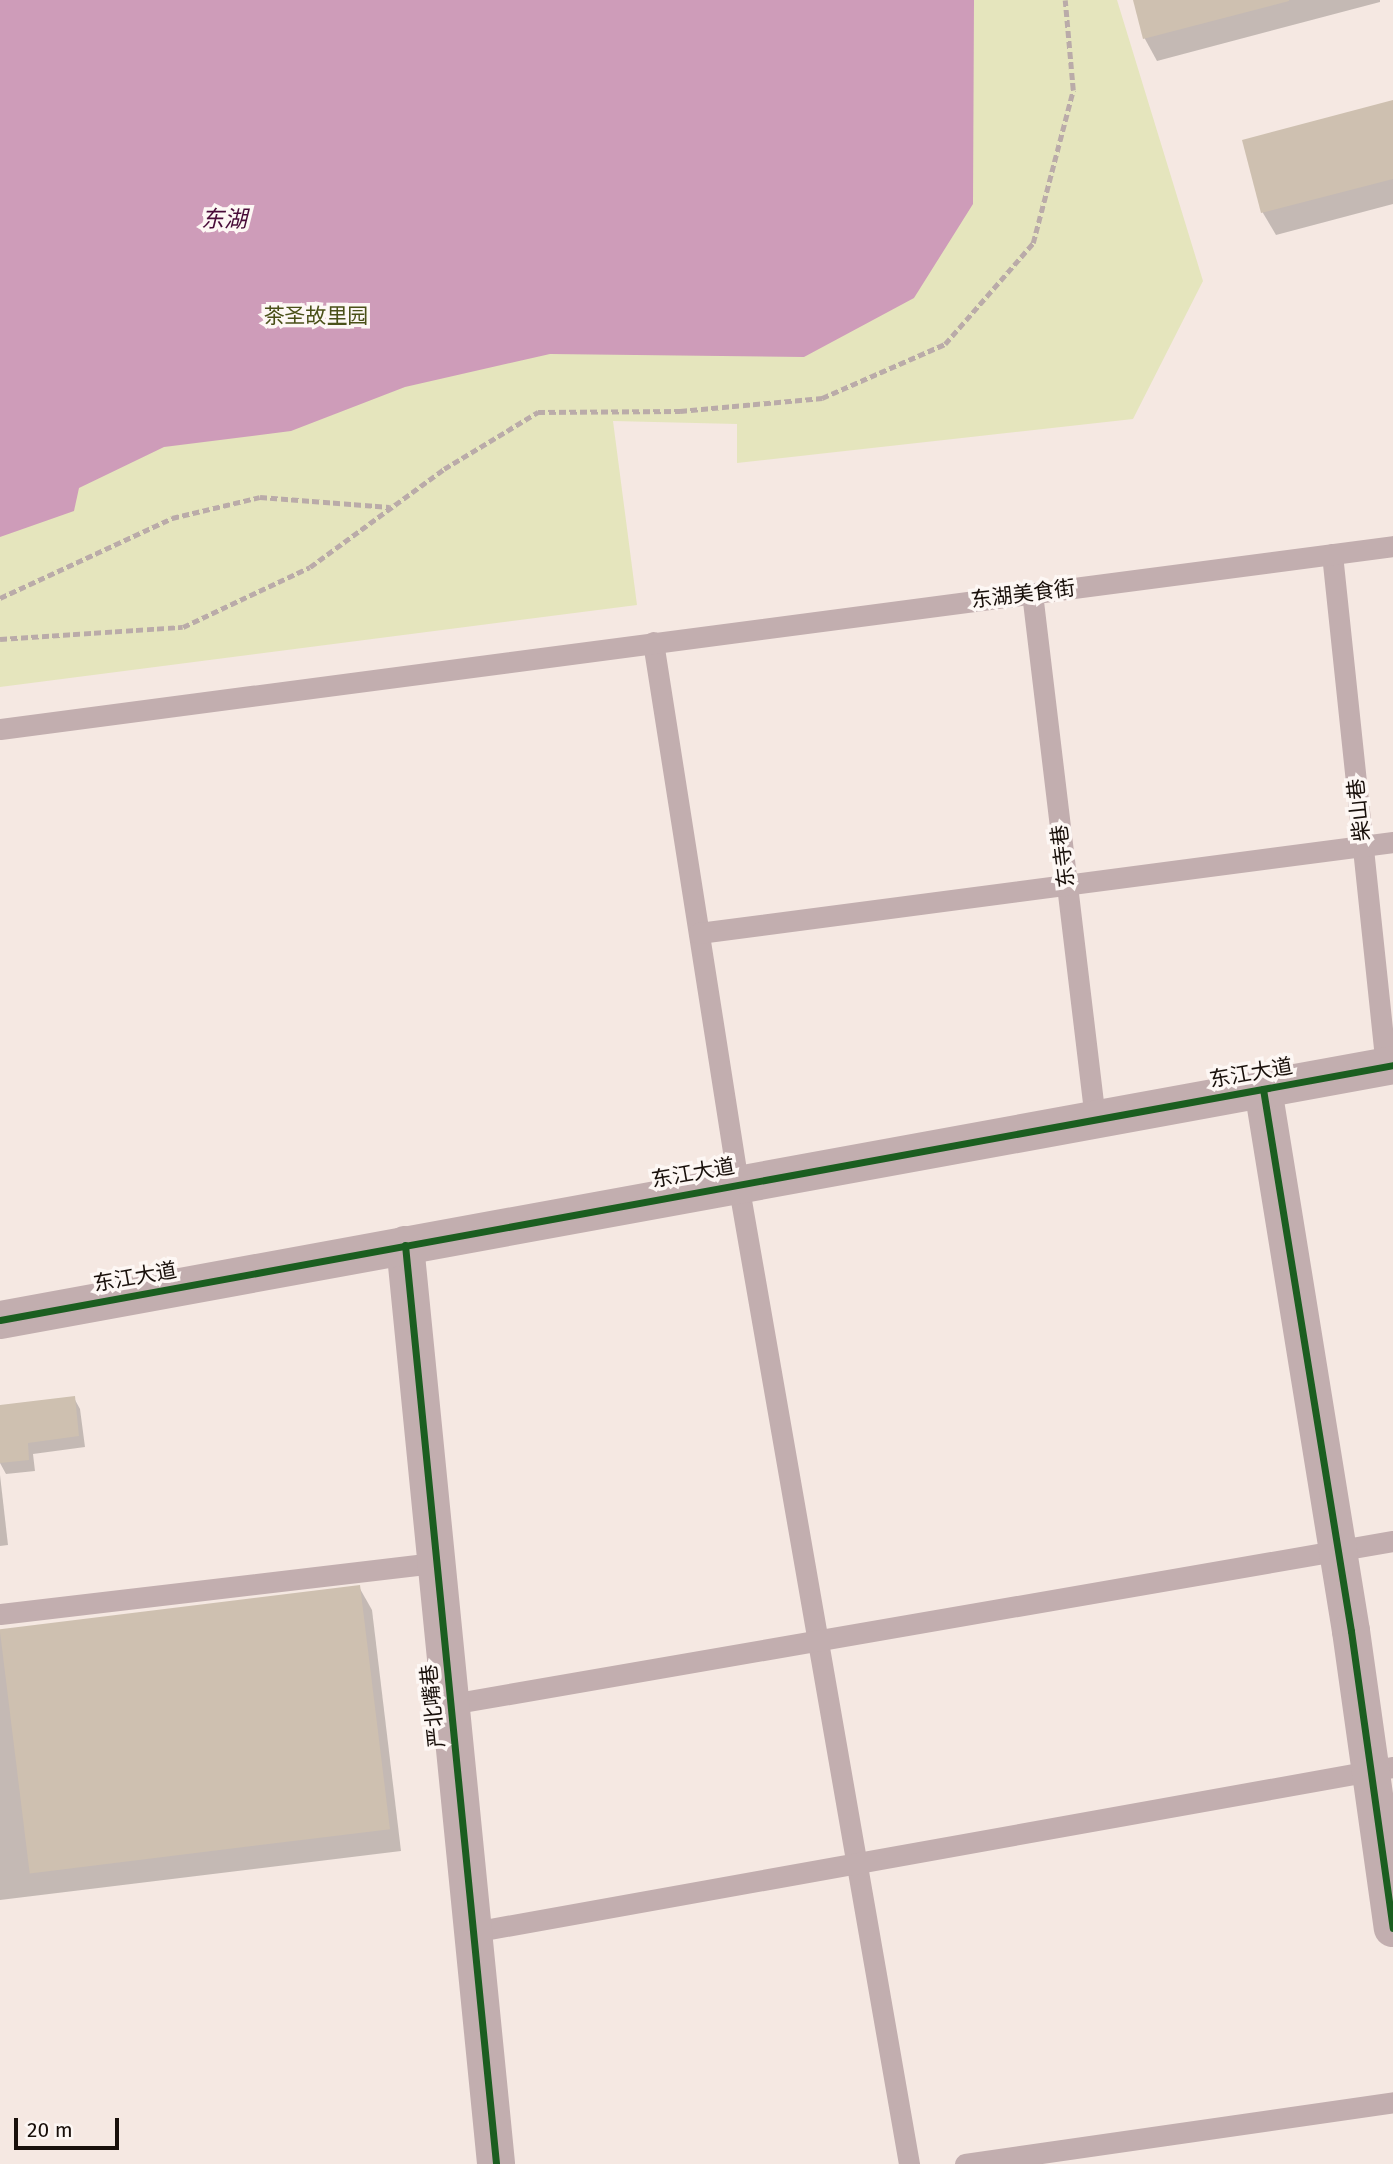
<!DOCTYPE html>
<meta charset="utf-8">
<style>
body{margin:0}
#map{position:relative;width:1393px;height:2164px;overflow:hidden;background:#f5e8e2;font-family:"Fira Sans","Noto Sans SC",sans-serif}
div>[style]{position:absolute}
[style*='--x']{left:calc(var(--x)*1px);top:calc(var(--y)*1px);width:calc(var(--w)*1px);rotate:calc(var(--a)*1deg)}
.green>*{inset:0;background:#e5e5bd}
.water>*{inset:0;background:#ce9cb9}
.shadow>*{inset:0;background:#0003}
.building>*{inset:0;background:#cec0b0;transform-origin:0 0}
.path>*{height:4.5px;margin-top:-2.25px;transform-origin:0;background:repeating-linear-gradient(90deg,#baaba9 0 7px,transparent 0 10.5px)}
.service>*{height:21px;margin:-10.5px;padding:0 10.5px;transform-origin:10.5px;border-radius:10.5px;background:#c2aeaf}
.minor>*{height:38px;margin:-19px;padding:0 19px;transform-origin:19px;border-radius:19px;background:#c2aeaf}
.tertiary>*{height:38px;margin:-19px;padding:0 19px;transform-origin:19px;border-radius:19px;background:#c2aeaf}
.cycleway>*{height:7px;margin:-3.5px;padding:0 3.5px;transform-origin:3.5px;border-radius:3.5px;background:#1b5e20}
span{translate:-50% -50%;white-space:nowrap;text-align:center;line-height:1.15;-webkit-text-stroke:7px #fdf7f4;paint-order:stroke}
.park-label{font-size:21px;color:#4a5018}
.street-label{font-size:21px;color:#180f0a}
.water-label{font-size:23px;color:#480b38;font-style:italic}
.scale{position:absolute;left:14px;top:2118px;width:105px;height:32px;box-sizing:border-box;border:4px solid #180f0a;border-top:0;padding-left:9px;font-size:21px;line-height:24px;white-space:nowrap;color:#180f0a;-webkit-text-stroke:5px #fdf7f4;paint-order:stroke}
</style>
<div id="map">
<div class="green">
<i style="clip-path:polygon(0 0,1117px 0,1203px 281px,1133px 419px,737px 463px,737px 424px,613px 421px,637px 605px,0 687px)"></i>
</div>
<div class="water">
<i style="clip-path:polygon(0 0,974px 0,973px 204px,914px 298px,804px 357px,550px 354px,405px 387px,291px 431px,164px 447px,79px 488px,74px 511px,0 537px)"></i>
</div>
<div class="shadow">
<i style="clip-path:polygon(1134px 0,1380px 0,1380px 2px,1157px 61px,1145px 39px)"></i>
<i style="clip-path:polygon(1393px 102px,1393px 204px,1276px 235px,1263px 213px,1244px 141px)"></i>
<i style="clip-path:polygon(74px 1398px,80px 1409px,85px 1447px,33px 1454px,35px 1471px,6px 1474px,0 1463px,0 1407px)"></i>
<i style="clip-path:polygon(0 1475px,8px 1545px,0 1546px)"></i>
<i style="clip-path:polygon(359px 1587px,372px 1610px,401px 1851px,0 1900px,0 1631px)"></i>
</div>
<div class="building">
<i style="clip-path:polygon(1133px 0,1289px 0,1289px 1px,1143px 39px)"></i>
<i style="clip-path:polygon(1393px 100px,1393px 179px,1261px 213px,1242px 140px)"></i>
<i style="clip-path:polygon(75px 1396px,79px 1436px,28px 1443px,29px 1460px,0 1463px,0 1405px)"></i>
<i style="left:360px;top:1585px;width:246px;height:363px;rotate:83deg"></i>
</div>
<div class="path">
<i style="--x:0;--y:598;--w:190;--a:-24.9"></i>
<i style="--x:172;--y:518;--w:90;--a:-13.4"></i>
<i style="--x:260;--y:497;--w:130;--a:4.4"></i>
<i style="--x:0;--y:639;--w:183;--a:-3.8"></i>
<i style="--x:183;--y:627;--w:140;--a:-25.3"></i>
<i style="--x:310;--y:567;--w:166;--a:-36.2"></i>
<i style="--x:444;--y:469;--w:110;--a:-31.2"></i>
<i style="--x:538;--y:412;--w:142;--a:-0.4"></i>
<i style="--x:680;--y:411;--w:143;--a:-5.2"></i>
<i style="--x:822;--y:398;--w:134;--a:-23.7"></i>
<i style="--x:945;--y:344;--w:134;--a:-48.9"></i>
<i style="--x:1033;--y:243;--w:158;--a:-75.3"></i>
<i style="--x:1073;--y:90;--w:90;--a:-95.1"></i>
</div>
<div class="service">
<i style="--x:1332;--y:554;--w:516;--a:83.99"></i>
<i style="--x:1032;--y:593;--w:530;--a:83.17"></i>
<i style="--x:653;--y:642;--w:548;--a:81.07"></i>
<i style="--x:738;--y:1183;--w:996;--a:80.11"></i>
<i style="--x:0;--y:729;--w:1405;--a:-7.48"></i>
<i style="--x:699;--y:933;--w:700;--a:-7.47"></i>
<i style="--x:0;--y:1614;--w:439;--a:-6.7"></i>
<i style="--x:451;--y:1704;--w:956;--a:-9.82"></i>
<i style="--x:473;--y:1932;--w:935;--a:-10.17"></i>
<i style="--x:965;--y:2164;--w:432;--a:-8.2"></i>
</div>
<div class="minor">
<i style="--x:1263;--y:1089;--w:549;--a:80.78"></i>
<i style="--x:1351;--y:1631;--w:300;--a:82"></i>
<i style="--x:405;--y:1245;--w:923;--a:84.34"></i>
</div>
<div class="tertiary">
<i style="--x:0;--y:1320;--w:1416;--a:-10.37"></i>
</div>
<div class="cycleway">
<i style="--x:1263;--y:1089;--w:549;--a:80.78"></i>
<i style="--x:1351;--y:1631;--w:300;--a:82"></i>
<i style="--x:405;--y:1245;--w:923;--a:84.34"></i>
<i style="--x:0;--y:1320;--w:1416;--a:-10.37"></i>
</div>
<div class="park-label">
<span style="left:316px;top:316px">茶圣故里园</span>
</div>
<div class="street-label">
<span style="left:1023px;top:594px;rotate:-7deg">东湖美食街</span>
<span style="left:1359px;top:810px;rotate:-96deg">柴山巷</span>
<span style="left:1063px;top:856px;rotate:-97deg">东寺巷</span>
<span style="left:1251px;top:1073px;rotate:-10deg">东江大道</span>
<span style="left:693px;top:1173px;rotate:-10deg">东江大道</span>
<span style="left:135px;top:1277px;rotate:-10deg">东江大道</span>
<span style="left:433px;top:1706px;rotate:-96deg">严北嘴巷</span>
</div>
<div class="water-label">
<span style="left:224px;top:219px">东湖</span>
</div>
<div class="scale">20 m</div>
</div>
